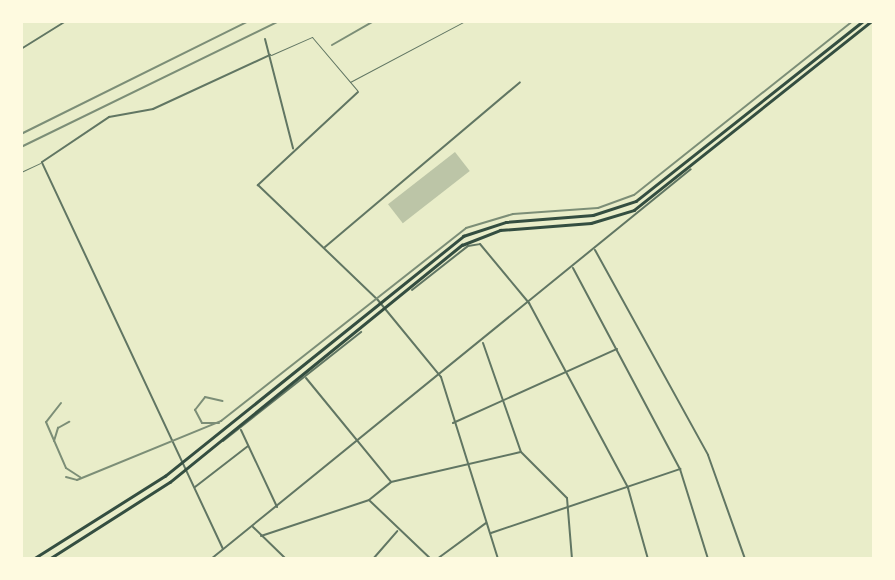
<!DOCTYPE html>
<style>
body{margin:0}
#map{position:relative;width:895px;height:580px;overflow:hidden;background:#e9edc9;font-family:"Noto Sans",sans-serif}
div>[style]{position:absolute}
[style*='--x']{left:calc(var(--x)*1px);top:calc(var(--y)*1px);width:calc(var(--w)*1px);rotate:calc(var(--a)*1deg)}
.building>*{inset:0;background:#bcc5a7;transform-origin:0 0}
.service>*{height:1px;margin:-0.5px;padding:0 0.5px;transform-origin:0.5px;border-radius:0.5px;background:#617663}
.minor>*{height:2px;margin:-1px;padding:0 1px;transform-origin:1px;border-radius:1px;background:#617663}
.primary>*{height:2.5px;margin:-1.25px;padding:0 1.25px;transform-origin:1.25px;border-radius:1.25px;background:#344e41}
.tram>*{height:2px;margin:-1px;padding:0 1px;transform-origin:1px;border-radius:1px;background:#7c8e77}
.rail>*{height:2px;margin:-1px;padding:0 1px;transform-origin:1px;border-radius:1px;background:#7c8e77}
span{translate:-50% -50%;white-space:nowrap;text-align:center;line-height:1.15;-webkit-text-stroke:6px #fefae0;paint-order:stroke}
.frame{position:absolute;inset:0;border:23px solid #fefae0;pointer-events:none}
</style>
<div id="map">
<div class="building">
<i style="left:455px;top:152px;width:24px;height:85px;rotate:52deg"></i>
</div>
<div class="service">
<i style="--x:271;--y:55;--w:45;--a:-23.7"></i>
<i style="--x:312;--y:37;--w:70;--a:49.7"></i>
<i style="--x:350;--y:82;--w:130;--a:-27.9"></i>
<i style="--x:21;--y:172;--w:21;--a:-25"></i>
</div>
<div class="minor">
<i style="--x:265;--y:39;--w:113;--a:75.6"></i>
<i style="--x:21;--y:49;--w:53;--a:-31.9"></i>
<i style="--x:358;--y:92;--w:137;--a:137.1"></i>
<i style="--x:258;--y:185;--w:165;--a:43.8"></i>
<i style="--x:377;--y:299;--w:101;--a:50.6"></i>
<i style="--x:441;--y:377;--w:191;--a:72.6"></i>
<i style="--x:325;--y:247;--w:255;--a:-40.2"></i>
<i style="--x:595;--y:250;--w:234;--a:61.1"></i>
<i style="--x:708;--y:455;--w:110;--a:70.4"></i>
<i style="--x:573;--y:268;--w:228;--a:62"></i>
<i style="--x:680;--y:469;--w:94;--a:72.7"></i>
<i style="--x:412;--y:290;--w:71;--a:-38.2"></i>
<i style="--x:468;--y:246;--w:12;--a:-9"></i>
<i style="--x:480;--y:244;--w:77;--a:50.3"></i>
<i style="--x:529;--y:303;--w:210;--a:61.8"></i>
<i style="--x:628;--y:488;--w:74;--a:74.3"></i>
<i style="--x:483;--y:343;--w:115;--a:70.8"></i>
<i style="--x:521;--y:452;--w:65;--a:45"></i>
<i style="--x:567;--y:498;--w:61;--a:85.3"></i>
<i style="--x:306;--y:378;--w:134;--a:50.7"></i>
<i style="--x:453;--y:423;--w:180;--a:-24.3"></i>
<i style="--x:241;--y:430;--w:85;--a:64.9"></i>
<i style="--x:223;--y:441;--w:176;--a:-38.3"></i>
<i style="--x:195;--y:487;--w:67;--a:-37.7"></i>
<i style="--x:370;--y:501;--w:84;--a:43.6"></i>
<i style="--x:253;--y:527;--w:46;--a:44.1"></i>
<i style="--x:491;--y:533;--w:200;--a:-18.7"></i>
<i style="--x:261;--y:536;--w:114;--a:-18.4"></i>
<i style="--x:369;--y:500;--w:28;--a:-39"></i>
<i style="--x:391;--y:482;--w:133;--a:-13"></i>
<i style="--x:223;--y:549;--w:427;--a:-115.1"></i>
<i style="--x:42;--y:162;--w:81;--a:-33.9"></i>
<i style="--x:109;--y:117;--w:45;--a:-10.3"></i>
<i style="--x:153;--y:109;--w:129;--a:-24.8"></i>
<i style="--x:211;--y:559;--w:618;--a:-39.09"></i>
<i style="--x:373;--y:559;--w:37;--a:-49"></i>
<i style="--x:437;--y:559;--w:61;--a:-36.3"></i>
</div>
<div class="primary">
<i style="--x:33;--y:559;--w:156;--a:-32.2"></i>
<i style="--x:165;--y:476;--w:383;--a:-38.8"></i>
<i style="--x:463;--y:236;--w:45;--a:-18"></i>
<i style="--x:506;--y:222;--w:87;--a:-4.6"></i>
<i style="--x:593;--y:215;--w:45;--a:-18"></i>
<i style="--x:636;--y:201;--w:290;--a:-38.4"></i>
<i style="--x:49;--y:559;--w:143;--a:-32.5"></i>
<i style="--x:170;--y:482;--w:376;--a:-39.1"></i>
<i style="--x:462;--y:245;--w:41;--a:-21.5"></i>
<i style="--x:500;--y:230;--w:91;--a:-4.4"></i>
<i style="--x:591;--y:223;--w:45;--a:-16.8"></i>
<i style="--x:634;--y:210;--w:304;--a:-38.5"></i>
</div>
<div class="tram">
<i style="--x:61;--y:403;--w:24;--a:128"></i>
<i style="--x:46;--y:422;--w:50;--a:66.5"></i>
<i style="--x:66;--y:468;--w:17;--a:33"></i>
<i style="--x:219;--y:423;--w:17;--a:180"></i>
<i style="--x:202;--y:423;--w:15;--a:-118"></i>
<i style="--x:195;--y:410;--w:16;--a:-52"></i>
<i style="--x:205;--y:397;--w:18;--a:13"></i>
<i style="--x:54;--y:441;--w:14;--a:-73"></i>
<i style="--x:58;--y:428;--w:13;--a:-29"></i>
<i style="--x:66;--y:477;--w:11;--a:15"></i>
<i style="--x:77;--y:480;--w:156;--a:-22.3"></i>
<i style="--x:221;--y:421;--w:312;--a:-38.2"></i>
<i style="--x:466;--y:228;--w:49;--a:-16.6"></i>
<i style="--x:513;--y:214;--w:85;--a:-4"></i>
<i style="--x:598;--y:208;--w:38;--a:-20"></i>
<i style="--x:634;--y:195;--w:280;--a:-38.5"></i>
</div>
<div class="rail">
<i style="--x:332;--y:45;--w:48;--a:-29.7"></i>
<i style="--x:21;--y:134;--w:254;--a:-26.4"></i>
<i style="--x:21;--y:147;--w:287;--a:-26"></i>
</div>
<div class="frame"></div>
</div>
